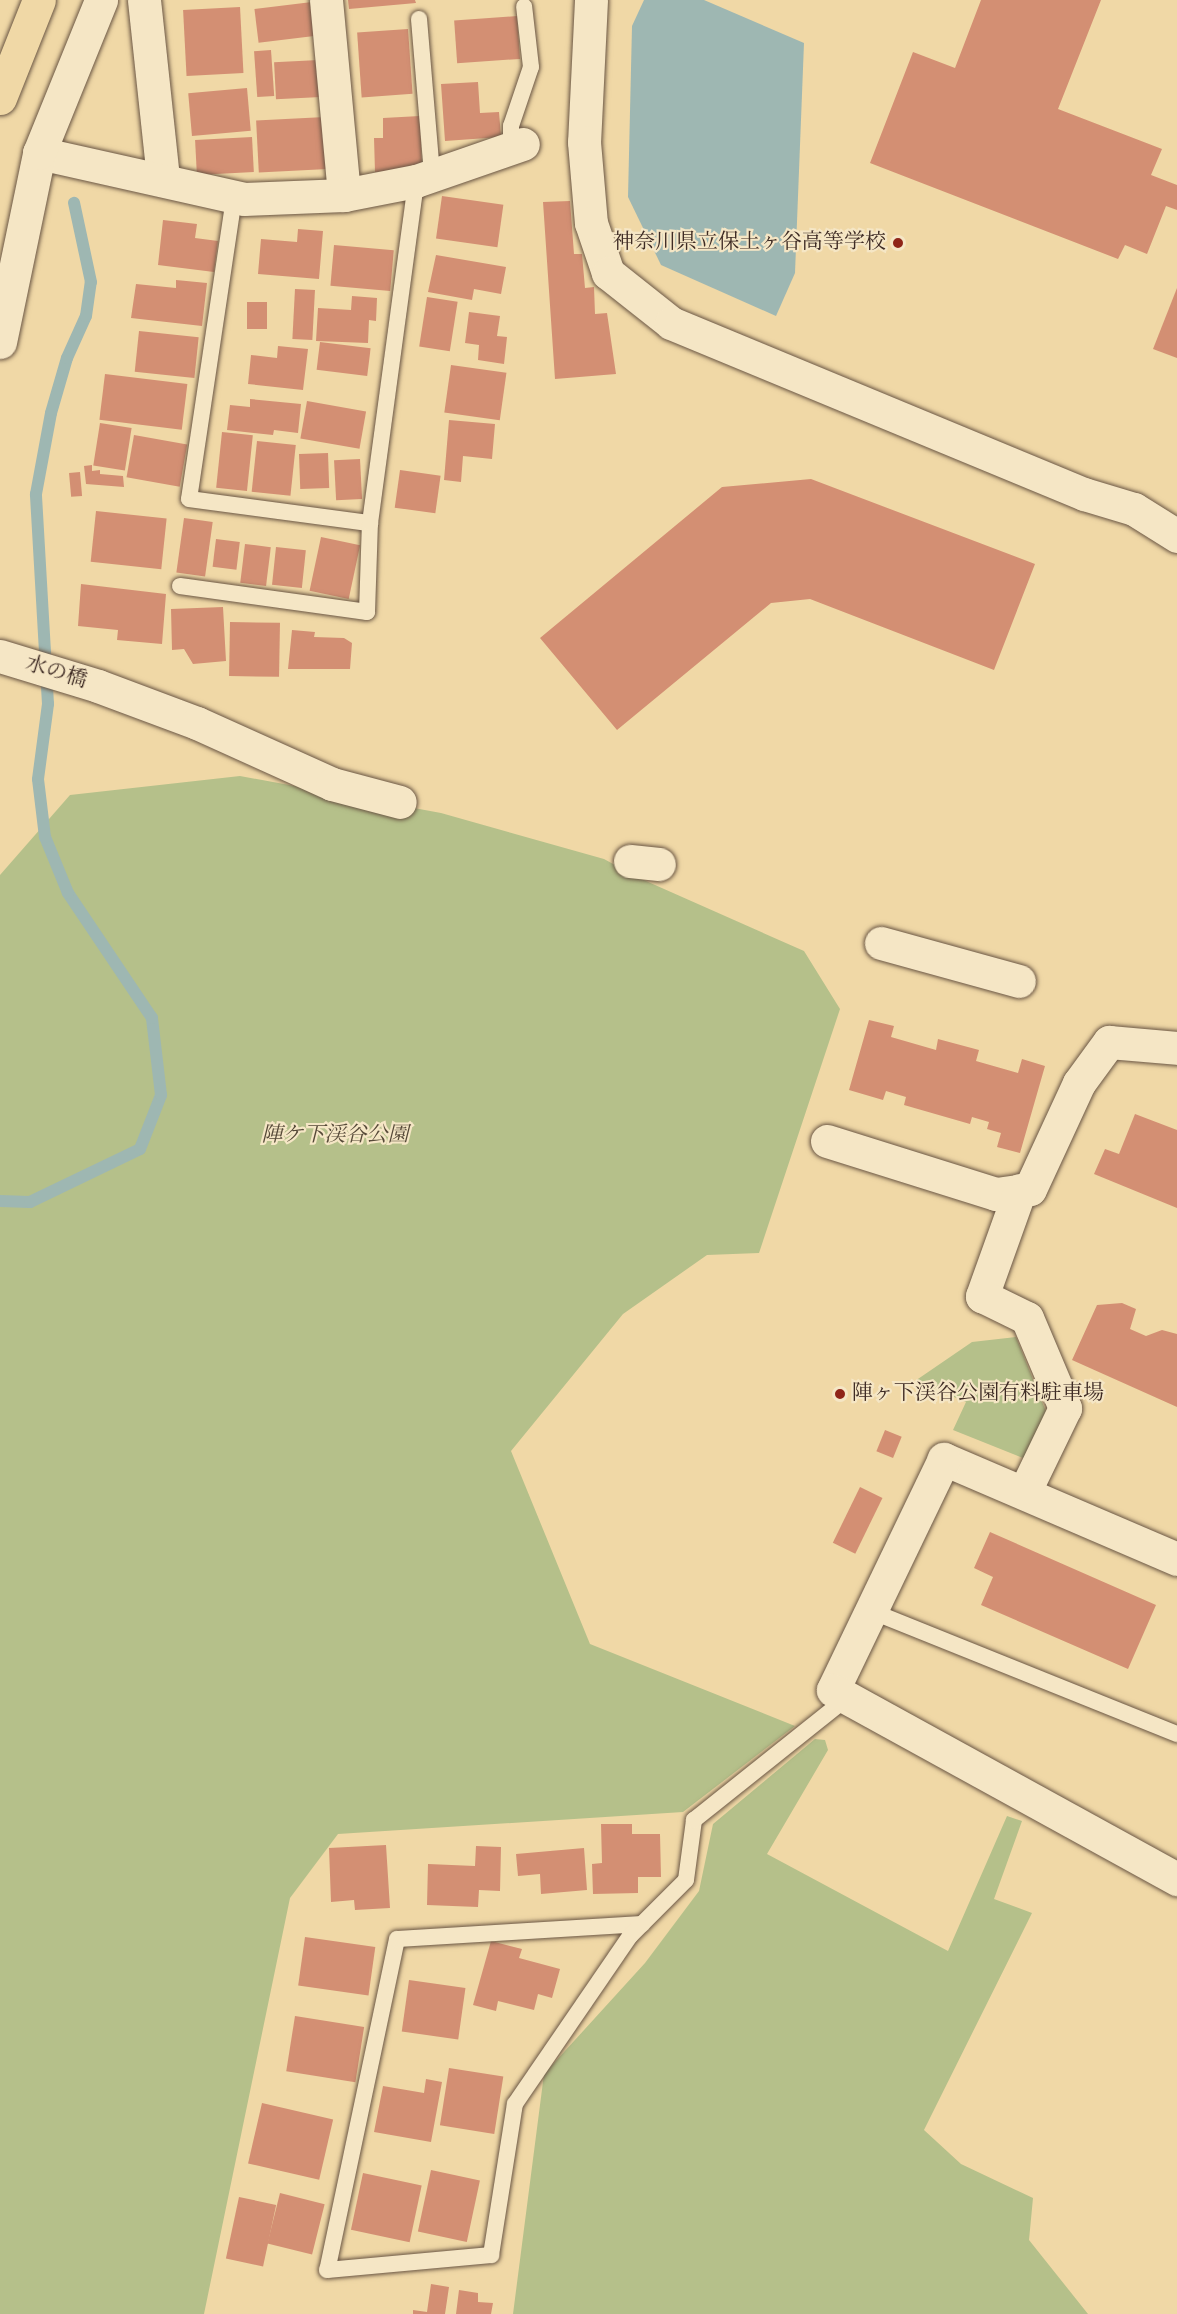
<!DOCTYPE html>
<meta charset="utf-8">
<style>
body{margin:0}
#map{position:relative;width:1177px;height:2314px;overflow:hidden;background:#f0d8a6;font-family:"IM FELL English","Noto Serif JP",serif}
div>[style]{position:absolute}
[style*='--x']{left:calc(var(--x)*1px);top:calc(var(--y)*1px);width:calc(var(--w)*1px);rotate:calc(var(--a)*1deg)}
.green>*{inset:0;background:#b5c08a}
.water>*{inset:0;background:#9eb7b2}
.stream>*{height:12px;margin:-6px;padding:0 6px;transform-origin:6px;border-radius:6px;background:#9eb7b2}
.building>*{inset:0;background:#d38f73;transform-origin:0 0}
.roads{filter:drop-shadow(0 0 2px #6a5644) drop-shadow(0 0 2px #6a5644)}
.lane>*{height:16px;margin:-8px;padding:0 8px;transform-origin:8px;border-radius:8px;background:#f5e6c5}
.street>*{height:33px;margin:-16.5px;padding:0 16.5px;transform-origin:16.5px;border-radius:16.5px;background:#f5e6c5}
.primary>*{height:33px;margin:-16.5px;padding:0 16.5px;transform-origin:16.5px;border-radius:16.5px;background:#f0d8a6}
.dots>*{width:16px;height:16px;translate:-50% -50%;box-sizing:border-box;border:3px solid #f5e6c5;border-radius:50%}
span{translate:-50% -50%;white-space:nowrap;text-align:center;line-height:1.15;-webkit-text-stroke:4.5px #f5e6c5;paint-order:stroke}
.poi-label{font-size:21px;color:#3e2b24}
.right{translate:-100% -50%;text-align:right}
.left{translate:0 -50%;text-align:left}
.street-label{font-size:21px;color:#3e2b24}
.park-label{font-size:21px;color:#564938;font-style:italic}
</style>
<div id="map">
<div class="green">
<i style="clip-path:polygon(240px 776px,441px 813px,604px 859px,637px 877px,804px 951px,840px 1009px,759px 1253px,707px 1255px,623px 1314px,511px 1451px,590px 1644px,795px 1726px,683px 1812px,338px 1834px,290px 1898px,204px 2314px,0 2314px,0 875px,70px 795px)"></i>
<i style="clip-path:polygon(1016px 1337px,1049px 1419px,1028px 1460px,953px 1430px,966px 1402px,915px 1381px,972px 1342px)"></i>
<i style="clip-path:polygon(815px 1739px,825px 1740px,828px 1750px,767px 1854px,948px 1951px,1007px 1816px,1022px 1821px,994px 1899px,1032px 1913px,924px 2130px,961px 2164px,1033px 2198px,1029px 2240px,1088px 2314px,513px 2314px,544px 2074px,645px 1963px,699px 1891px,713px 1824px)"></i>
</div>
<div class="water">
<i style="clip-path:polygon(644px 0,704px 0,804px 43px,795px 273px,776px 316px,661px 265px,628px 197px,632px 26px)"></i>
</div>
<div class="stream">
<i style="--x:0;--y:1201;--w:30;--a:2"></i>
<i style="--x:30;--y:1202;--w:122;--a:-25.7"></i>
<i style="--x:140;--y:1149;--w:58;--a:-68.7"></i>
<i style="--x:161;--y:1095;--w:78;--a:-96.7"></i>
<i style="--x:152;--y:1018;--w:151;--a:-123.9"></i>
<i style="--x:68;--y:893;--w:61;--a:-112.3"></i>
<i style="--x:45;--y:837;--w:58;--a:-96.9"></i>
<i style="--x:38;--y:779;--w:76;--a:-82.4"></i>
<i style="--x:48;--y:704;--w:210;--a:-93.3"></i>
<i style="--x:36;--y:494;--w:82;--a:-79.5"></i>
<i style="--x:51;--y:413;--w:57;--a:-73.8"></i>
<i style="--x:67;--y:358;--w:46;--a:-65.7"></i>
<i style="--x:86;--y:316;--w:34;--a:-82"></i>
<i style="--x:91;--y:282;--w:81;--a:-102.1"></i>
</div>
<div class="building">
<i style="clip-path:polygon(348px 0,415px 0,416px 3px,349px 9px)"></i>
<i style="clip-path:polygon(981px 0,1101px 0,1058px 109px,1162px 149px,1151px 175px,1177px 185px,1177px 210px,1166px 206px,1147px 254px,1125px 245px,1118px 259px,870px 163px,913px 52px,955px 68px)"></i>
<i style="left:312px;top:2px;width:34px;height:58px;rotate:83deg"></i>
<i style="left:240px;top:7px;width:66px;height:57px;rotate:87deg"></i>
<i style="left:517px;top:16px;width:43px;height:63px;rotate:86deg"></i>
<i style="left:408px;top:29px;width:65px;height:51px;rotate:86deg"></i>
<i style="left:271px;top:50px;width:46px;height:17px;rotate:86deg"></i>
<i style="left:319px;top:60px;width:37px;height:45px;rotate:87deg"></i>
<i style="clip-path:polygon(478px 82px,480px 113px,499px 112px,501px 137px,445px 141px,441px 84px)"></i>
<i style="left:247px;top:88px;width:43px;height:59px;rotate:85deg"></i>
<i style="clip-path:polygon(420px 116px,422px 170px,375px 172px,374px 138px,383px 138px,383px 118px)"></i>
<i style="left:325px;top:117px;width:52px;height:69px;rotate:87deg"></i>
<i style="left:252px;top:137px;width:35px;height:57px;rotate:87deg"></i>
<i style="left:442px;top:196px;width:62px;height:43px;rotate:8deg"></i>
<i style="clip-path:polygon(570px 201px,574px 254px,582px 254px,585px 288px,594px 287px,595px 314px,607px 313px,616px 374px,555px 379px,543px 202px)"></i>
<i style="clip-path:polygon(163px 220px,197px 224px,195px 238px,218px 241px,214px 272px,158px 265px)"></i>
<i style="clip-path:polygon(298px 229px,323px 231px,319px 279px,258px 274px,261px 239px,297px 242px)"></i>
<i style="left:334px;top:245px;width:60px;height:41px;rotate:5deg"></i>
<i style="clip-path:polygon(436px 255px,506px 267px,501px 294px,474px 289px,472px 300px,428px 292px)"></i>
<i style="clip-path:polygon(176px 280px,207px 283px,202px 326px,131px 318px,136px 284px,176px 288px)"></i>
<i style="clip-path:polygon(1177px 288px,1177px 358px,1153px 349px)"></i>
<i style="left:295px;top:289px;width:20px;height:50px;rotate:3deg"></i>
<i style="clip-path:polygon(352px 296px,377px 298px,376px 321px,369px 320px,368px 343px,316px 341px,318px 308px,351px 310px)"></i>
<i style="left:427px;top:297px;width:31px;height:50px;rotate:9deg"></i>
<i style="left:247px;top:302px;width:20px;height:27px"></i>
<i style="clip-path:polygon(469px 312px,500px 316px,497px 336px,507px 337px,504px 364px,478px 360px,479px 345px,465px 343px)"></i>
<i style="left:139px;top:331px;width:60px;height:41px;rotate:6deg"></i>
<i style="left:320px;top:342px;width:51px;height:28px;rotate:7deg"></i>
<i style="clip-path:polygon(278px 346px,308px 349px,303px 390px,248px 384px,251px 355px,277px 358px)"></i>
<i style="left:451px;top:365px;width:56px;height:48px;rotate:8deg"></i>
<i style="left:105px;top:374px;width:83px;height:46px;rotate:7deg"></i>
<i style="clip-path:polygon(250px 399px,301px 404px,298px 433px,274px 430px,273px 435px,227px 430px,230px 405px,250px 407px)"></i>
<i style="left:307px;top:401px;width:60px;height:38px;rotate:10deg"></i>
<i style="clip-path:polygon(449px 420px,495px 424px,492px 459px,463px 456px,461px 482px,444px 480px)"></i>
<i style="left:100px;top:423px;width:32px;height:43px;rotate:9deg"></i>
<i style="left:222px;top:432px;width:31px;height:56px;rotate:6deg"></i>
<i style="left:134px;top:435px;width:54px;height:43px;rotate:10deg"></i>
<i style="left:257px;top:441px;width:39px;height:51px;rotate:6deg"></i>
<i style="left:328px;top:453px;width:35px;height:29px;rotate:88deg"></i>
<i style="left:360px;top:459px;width:40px;height:26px;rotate:87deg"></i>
<i style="clip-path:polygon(92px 465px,92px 471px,100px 470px,100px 474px,123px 476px,124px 487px,86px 484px,84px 466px)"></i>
<i style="left:400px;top:470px;width:41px;height:38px;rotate:8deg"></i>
<i style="left:80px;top:472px;width:24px;height:11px;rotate:85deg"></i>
<i style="clip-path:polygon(811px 479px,1035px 564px,994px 670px,810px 599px,771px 603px,617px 730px,540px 638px,722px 487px)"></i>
<i style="left:96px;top:511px;width:71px;height:51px;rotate:6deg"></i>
<i style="left:184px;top:518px;width:29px;height:55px;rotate:8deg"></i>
<i style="left:321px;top:537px;width:40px;height:55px;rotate:12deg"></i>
<i style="left:216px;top:539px;width:24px;height:28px;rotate:7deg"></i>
<i style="left:245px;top:544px;width:26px;height:39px;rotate:7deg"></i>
<i style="left:276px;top:547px;width:30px;height:38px;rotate:6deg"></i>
<i style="clip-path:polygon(81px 584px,166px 594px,162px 644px,117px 640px,118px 630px,78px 626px)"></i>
<i style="clip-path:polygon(223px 607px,226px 661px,193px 664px,184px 649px,172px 650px,171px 609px)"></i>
<i style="left:230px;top:622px;width:50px;height:54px;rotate:1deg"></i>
<i style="clip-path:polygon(292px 630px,315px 632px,314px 637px,344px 638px,352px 643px,350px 669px,288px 669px)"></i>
<i style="clip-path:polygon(869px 1020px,894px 1026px,891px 1037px,936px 1050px,938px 1039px,979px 1050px,976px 1061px,1018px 1073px,1022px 1059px,1045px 1066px,1020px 1153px,997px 1147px,1001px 1133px,987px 1129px,989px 1122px,972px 1117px,970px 1124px,904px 1105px,906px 1097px,886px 1091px,883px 1100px,849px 1090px)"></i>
<i style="clip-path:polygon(1135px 1114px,1177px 1130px,1177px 1208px,1094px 1174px,1105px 1149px,1119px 1154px)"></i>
<i style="clip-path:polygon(1122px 1303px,1136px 1309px,1130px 1329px,1146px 1336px,1162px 1330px,1177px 1334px,1177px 1407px,1072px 1360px,1097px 1305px)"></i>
<i style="left:885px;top:1430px;width:18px;height:23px;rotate:22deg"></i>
<i style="left:860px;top:1487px;width:25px;height:62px;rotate:26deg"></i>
<i style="clip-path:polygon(990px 1532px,1156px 1605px,1128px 1669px,981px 1605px,993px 1577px,974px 1568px)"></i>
<i style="clip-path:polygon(601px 1824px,632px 1824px,632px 1834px,660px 1834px,661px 1877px,638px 1877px,638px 1893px,593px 1894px,592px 1864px,602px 1863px)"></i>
<i style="clip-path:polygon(386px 1845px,390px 1908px,355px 1910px,354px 1900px,331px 1902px,329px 1848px)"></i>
<i style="clip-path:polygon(476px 1846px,501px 1847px,500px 1891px,479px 1890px,478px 1907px,427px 1905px,428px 1864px,475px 1866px)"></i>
<i style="clip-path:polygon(584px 1848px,587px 1890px,541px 1894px,540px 1874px,518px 1876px,516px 1854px)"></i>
<i style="left:305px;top:1937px;width:71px;height:49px;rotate:8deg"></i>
<i style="clip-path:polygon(491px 1941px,522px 1949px,519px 1958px,560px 1969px,552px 1998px,538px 1994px,534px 2010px,498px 2001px,496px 2011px,473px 2005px)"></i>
<i style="left:409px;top:1980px;width:57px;height:52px;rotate:8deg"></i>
<i style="left:295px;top:2016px;width:70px;height:56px;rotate:9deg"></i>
<i style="left:449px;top:2068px;width:55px;height:58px;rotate:9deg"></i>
<i style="clip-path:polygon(426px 2079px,442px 2082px,431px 2142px,374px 2132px,383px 2086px,424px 2093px)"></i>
<i style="left:262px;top:2103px;width:73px;height:62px;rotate:13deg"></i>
<i style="left:431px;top:2170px;width:50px;height:63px;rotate:12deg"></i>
<i style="left:363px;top:2173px;width:60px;height:58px;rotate:12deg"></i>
<i style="left:280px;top:2193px;width:46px;height:52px;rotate:14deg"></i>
<i style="left:239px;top:2197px;width:38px;height:63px;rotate:12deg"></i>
<i style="clip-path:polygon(431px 2284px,449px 2287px,445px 2314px,413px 2314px,413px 2310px,427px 2312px)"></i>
<i style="clip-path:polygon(459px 2290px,478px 2293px,478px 2302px,493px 2303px,491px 2314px,456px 2314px)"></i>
</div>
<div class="roads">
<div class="lane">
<i style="--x:419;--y:19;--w:157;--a:85.2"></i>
<i style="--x:511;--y:147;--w:21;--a:-90"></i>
<i style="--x:511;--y:126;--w:62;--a:-71.3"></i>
<i style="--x:531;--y:67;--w:61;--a:-96.5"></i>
<i style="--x:234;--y:198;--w:304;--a:98.5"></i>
<i style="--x:189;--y:499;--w:183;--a:7.6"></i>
<i style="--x:180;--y:586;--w:189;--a:7.9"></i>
<i style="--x:367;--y:612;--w:89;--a:-88.1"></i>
<i style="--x:370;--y:523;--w:345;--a:-82.3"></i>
<i style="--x:871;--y:1611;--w:330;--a:21.9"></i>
<i style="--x:642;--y:1924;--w:245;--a:176.5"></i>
<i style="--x:397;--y:1939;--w:338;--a:101.9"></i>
<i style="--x:327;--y:2270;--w:165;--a:-5.2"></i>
<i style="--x:491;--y:2255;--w:153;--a:-81"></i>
<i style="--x:515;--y:2104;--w:204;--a:-55.6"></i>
<i style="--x:630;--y:1936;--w:79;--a:-45"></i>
<i style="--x:686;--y:1880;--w:61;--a:-82.4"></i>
<i style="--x:694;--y:1820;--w:196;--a:-38.6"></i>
</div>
<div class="street">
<i style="--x:144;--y:0;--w:180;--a:83.9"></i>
<i style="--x:326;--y:0;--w:196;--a:84.7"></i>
<i style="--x:591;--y:0;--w:142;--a:92.8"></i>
<i style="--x:584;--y:142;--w:81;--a:85.1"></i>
<i style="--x:591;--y:223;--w:53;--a:71.2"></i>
<i style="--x:608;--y:273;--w:80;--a:38.4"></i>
<i style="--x:671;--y:323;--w:447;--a:22.5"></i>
<i style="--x:1084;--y:494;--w:52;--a:16.7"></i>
<i style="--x:1134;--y:509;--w:51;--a:32.1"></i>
<i style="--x:39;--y:153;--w:210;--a:12.6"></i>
<i style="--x:244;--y:199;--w:100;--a:-2.3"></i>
<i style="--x:344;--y:195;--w:73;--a:-11"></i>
<i style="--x:416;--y:181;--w:113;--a:-19.1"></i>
<i style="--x:0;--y:342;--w:193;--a:-78.3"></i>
<i style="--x:39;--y:153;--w:165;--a:-67.9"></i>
<i style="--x:0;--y:656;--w:102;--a:17"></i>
<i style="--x:98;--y:686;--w:106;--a:20.5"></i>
<i style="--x:197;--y:723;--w:148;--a:24.3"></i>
<i style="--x:332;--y:784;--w:70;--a:14.8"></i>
<i style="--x:630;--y:861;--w:29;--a:6"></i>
<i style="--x:881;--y:943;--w:143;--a:15.4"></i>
<i style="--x:827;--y:1141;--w:177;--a:17.4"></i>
<i style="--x:996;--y:1194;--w:34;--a:-8"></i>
<i style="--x:1030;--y:1189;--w:117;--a:-65.2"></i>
<i style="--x:1079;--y:1083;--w:51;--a:-53.8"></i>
<i style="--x:1109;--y:1042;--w:68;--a:5"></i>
<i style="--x:1020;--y:1190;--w:113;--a:109.7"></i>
<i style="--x:982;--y:1296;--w:50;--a:26.1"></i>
<i style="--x:1027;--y:1318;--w:98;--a:67.1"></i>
<i style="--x:1065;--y:1408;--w:94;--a:115.8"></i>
<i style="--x:1177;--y:1559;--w:254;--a:-156.8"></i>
<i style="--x:944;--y:1459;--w:256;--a:115.7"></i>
<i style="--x:833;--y:1690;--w:393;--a:28.8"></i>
</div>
<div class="primary">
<i style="--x:0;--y:98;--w:105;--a:-68.3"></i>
</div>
</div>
<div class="dots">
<i style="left:898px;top:243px;background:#8f2418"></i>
<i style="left:840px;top:1394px;background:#8f2418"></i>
</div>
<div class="poi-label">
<span class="right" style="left:886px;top:243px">神奈川県立保土ヶ谷高等学校</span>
<span class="left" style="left:852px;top:1394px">陣ヶ下渓谷公園有料駐車場</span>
</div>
<div class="street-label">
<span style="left:56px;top:673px;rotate:17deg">水の橋</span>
</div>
<div class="park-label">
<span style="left:335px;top:1136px">陣ケ下渓谷公園</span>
</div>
</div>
